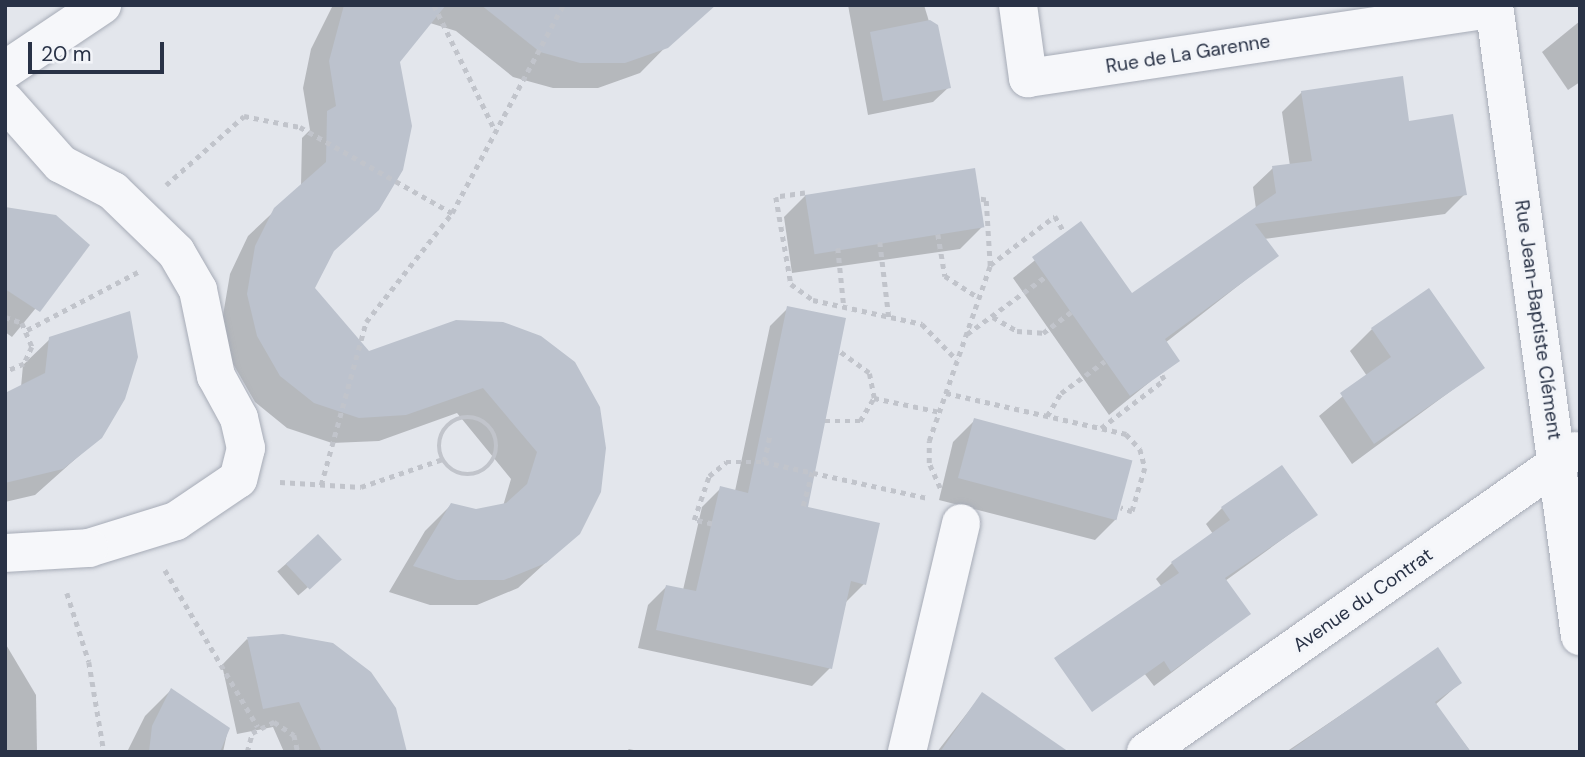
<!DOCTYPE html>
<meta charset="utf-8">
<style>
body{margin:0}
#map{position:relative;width:1585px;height:757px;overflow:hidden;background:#e3e6ec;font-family:"DM Sans",sans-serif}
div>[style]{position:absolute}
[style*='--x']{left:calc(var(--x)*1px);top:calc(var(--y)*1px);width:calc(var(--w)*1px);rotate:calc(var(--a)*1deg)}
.shadow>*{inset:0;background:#0003;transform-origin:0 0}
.building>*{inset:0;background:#bcc2cd;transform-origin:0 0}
.path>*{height:4.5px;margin-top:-2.25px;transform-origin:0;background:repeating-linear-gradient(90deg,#c1c4cb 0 5px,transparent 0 10px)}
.path>.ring{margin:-2.25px;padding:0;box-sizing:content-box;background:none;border:4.5px solid #c1c4cb;border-radius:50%}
.roads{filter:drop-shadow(0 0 2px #a7acb7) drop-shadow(0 0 2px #a7acb7)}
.minor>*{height:38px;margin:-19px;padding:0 19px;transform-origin:19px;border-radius:19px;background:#f6f7fa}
span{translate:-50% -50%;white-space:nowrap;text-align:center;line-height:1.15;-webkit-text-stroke:6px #f3f5f9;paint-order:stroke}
.street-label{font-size:19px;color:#293246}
.frame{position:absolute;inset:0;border:7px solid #293246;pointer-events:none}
.scale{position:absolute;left:28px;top:42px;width:136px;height:32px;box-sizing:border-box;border:4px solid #293246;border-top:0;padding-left:9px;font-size:21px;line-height:24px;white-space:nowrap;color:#293246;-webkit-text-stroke:5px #f3f5f9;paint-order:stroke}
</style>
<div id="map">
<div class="shadow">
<i style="clip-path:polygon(333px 5px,707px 5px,640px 73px,598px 88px,553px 88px,513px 77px,456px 31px,430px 23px,398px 62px,313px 288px,368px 353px,503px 323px,578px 533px,518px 588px,477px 605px,430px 605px,389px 592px,425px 531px,451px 505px,476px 511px,503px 506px,511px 479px,457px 413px,379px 441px,332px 443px,287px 428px,255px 402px,232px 362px,222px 321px,230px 274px,248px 236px,301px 186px,302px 138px,310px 130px,303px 88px,311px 49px)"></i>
<i style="clip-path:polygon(848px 5px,924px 5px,949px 87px,933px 102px,868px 115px)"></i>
<i style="clip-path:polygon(1580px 21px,1580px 82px,1568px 90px,1542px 52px)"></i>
<i style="clip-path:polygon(1302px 92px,1408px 123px,1465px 194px,1445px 214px,1264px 239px,1276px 256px,1165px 343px,1177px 360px,1109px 415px,1013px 278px,1080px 224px,1131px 295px,1256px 209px,1253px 187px,1273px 168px,1290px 166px,1282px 112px)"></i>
<i style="clip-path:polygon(806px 195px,982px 227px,960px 249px,792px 273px,784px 217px)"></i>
<i style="clip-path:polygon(5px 209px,87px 246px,12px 337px,5px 332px)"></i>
<i style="clip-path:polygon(788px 308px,806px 508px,864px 584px,846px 602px,830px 668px,812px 686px,638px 648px,648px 605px,666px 587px,683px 590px,702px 507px,721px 488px,735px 491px,770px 326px)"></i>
<i style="clip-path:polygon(1372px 329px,1482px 368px,1352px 464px,1319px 416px,1367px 376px,1350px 351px)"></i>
<i style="clip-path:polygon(50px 339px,100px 437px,35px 495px,5px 502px,5px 395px,21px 387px,23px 365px)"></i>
<i style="clip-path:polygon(975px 420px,1117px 518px,1095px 540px,939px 500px,953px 442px)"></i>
<i style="clip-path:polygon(1222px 508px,1316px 515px,1225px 581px,1249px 614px,1154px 686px,1110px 629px,1162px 587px,1156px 579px,1172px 563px,1213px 534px,1206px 524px)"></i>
<i style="left:318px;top:536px;width:32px;height:54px;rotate:49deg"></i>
<i style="clip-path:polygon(247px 639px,405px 752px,284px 752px,273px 727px,237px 734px,222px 665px)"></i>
<i style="clip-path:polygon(5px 643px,36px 695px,37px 752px,5px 752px)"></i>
<i style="clip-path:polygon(1437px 650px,1460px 683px,1435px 705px,1471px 752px,1286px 752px)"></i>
<i style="clip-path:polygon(171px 690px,228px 729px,223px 752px,127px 752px,145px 716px)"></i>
<i style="clip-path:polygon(982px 694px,1036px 752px,937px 752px)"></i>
<i style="clip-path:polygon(629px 749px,643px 752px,625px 752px)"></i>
</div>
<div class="building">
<i style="clip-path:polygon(344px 5px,446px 5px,400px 62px,412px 126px,403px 170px,379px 210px,334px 251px,315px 288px,369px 351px,456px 320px,503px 322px,541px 336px,575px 362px,600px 407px,606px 448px,601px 492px,580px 534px,546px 563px,504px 580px,457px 580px,413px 566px,451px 503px,476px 509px,506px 503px,527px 484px,537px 452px,483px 388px,406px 415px,359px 418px,314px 403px,280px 376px,257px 336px,247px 294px,255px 246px,274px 208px,326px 162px,327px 111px,336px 106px,329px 61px)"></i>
<i style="clip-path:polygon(481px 5px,716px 5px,668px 48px,625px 63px,580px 63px,540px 52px)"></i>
<i style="clip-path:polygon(930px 20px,938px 25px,951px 88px,883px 101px,870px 32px)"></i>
<i style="clip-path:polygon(1403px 76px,1409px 121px,1453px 114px,1467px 195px,1255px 224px,1279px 256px,1165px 339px,1180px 361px,1130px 396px,1032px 257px,1081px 221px,1132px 293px,1276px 193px,1272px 166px,1312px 161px,1301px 91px)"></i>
<i style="left:975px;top:168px;width:60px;height:172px;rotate:81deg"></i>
<i style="clip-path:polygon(5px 207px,56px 215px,90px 245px,40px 312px,5px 289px)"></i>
<i style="clip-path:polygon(1429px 288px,1485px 368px,1374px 444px,1340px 393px,1391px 357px,1371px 328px)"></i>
<i style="clip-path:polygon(787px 306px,846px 318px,808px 507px,880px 523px,866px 585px,851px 581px,832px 669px,656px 630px,666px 585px,696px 591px,720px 486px,748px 493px)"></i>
<i style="clip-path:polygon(130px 311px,138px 357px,125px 399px,102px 438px,63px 469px,5px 483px,5px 393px,45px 373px,49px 337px)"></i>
<i style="left:974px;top:418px;width:164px;height:62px;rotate:15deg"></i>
<i style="clip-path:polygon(1282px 465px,1318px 515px,1225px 578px,1251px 614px,1171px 672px,1164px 661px,1092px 712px,1054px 658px,1179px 573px,1171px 562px,1230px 520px,1221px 507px)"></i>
<i style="left:318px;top:534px;width:35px;height:44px;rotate:47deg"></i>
<i style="clip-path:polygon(283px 634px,333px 643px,371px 672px,396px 708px,407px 752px,322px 752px,299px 702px,263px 709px,247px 637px)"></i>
<i style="clip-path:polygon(1438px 647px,1462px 683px,1435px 702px,1471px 752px,1288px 752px)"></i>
<i style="clip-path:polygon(171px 688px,230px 728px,220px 752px,149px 752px,152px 726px)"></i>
<i style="clip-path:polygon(982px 692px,1069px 752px,940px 752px)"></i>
</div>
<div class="path">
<i style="--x:434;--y:5;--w:139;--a:64"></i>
<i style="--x:166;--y:185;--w:104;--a:-41.5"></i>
<i style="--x:244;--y:116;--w:57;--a:11.1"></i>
<i style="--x:300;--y:127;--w:175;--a:29.5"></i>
<i style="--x:805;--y:193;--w:29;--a:172"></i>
<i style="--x:776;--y:197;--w:88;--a:80.2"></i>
<i style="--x:791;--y:284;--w:27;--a:36"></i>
<i style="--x:813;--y:300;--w:112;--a:12.4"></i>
<i style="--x:922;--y:324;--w:50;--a:45.8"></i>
<i style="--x:938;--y:234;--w:43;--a:80.5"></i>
<i style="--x:945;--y:276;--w:40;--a:32.9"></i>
<i style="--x:880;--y:242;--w:76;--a:83.2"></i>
<i style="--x:838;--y:248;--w:59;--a:84.2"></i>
<i style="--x:990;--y:265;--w:81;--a:-37"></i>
<i style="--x:1055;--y:216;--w:20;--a:60"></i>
<i style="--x:5;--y:317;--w:18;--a:19"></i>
<i style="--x:22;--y:323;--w:26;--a:67"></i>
<i style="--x:32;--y:347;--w:19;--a:115"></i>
<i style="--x:24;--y:364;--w:21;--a:157"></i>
<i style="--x:993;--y:317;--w:28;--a:30"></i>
<i style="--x:1017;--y:331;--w:26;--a:4"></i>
<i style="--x:1043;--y:333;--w:35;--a:-37"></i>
<i style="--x:27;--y:330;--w:125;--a:-27.6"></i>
<i style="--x:967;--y:334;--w:97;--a:-36.2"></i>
<i style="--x:946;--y:393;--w:185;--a:12.8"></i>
<i style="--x:1126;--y:434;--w:21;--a:47"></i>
<i style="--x:1140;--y:449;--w:20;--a:75"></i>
<i style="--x:1145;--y:468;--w:46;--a:106.5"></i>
<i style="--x:1132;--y:512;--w:12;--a:-160"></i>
<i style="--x:874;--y:398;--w:67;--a:12"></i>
<i style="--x:1047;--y:416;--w:27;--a:-59"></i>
<i style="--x:1061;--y:393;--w:54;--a:-36"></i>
<i class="ring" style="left:439px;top:417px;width:53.5px;height:53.5px"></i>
<i style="--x:825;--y:421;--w:35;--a:0"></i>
<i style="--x:860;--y:421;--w:27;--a:-59"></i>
<i style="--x:874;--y:398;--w:25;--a:-101"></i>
<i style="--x:869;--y:373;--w:37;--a:-144"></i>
<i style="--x:1101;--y:428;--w:79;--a:-37.3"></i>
<i style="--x:1164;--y:380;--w:7;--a:-117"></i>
<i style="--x:764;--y:462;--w:29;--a:-78"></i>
<i style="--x:280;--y:482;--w:81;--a:3.5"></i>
<i style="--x:361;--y:487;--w:87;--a:-18.9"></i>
<i style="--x:321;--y:485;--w:169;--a:-74.6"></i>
<i style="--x:366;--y:322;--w:139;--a:-51.7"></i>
<i style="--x:452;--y:213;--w:236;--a:-61.9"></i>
<i style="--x:940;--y:488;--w:27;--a:-114"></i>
<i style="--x:929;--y:463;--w:22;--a:-90"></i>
<i style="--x:929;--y:441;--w:185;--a:-70.8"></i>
<i style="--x:990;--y:266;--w:66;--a:-93.5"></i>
<i style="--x:986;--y:200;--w:7;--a:-172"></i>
<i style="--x:803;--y:506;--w:35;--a:-75"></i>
<i style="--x:712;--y:524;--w:18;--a:-167"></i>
<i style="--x:694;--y:520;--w:46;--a:-71.2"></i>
<i style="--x:709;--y:476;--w:22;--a:-39"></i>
<i style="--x:726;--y:462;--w:38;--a:0"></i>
<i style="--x:764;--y:462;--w:168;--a:12.4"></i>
<i style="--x:165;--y:570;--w:182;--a:59.4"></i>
<i style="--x:67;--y:593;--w:72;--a:72.3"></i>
<i style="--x:89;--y:662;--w:91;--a:80.5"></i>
<i style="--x:247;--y:752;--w:20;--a:-75"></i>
<i style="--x:252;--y:733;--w:25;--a:-27"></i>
<i style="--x:274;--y:722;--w:24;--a:33"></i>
<i style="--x:294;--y:735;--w:17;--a:77"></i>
</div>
<div class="roads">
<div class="minor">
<i style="--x:1018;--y:5;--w:74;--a:82.2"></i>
<i style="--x:1028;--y:78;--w:471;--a:-8.5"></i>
<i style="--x:1494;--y:5;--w:637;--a:82.24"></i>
<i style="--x:5;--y:70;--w:117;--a:-33.8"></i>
<i style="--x:5;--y:101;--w:84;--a:48.4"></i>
<i style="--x:61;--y:164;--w:59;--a:27.4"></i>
<i style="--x:113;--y:191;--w:88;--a:44.1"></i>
<i style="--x:176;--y:252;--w:44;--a:59.9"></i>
<i style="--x:198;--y:290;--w:88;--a:78.2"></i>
<i style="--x:216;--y:376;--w:48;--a:61.3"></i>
<i style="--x:239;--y:418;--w:31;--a:77"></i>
<i style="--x:246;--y:448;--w:32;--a:104"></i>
<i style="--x:238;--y:479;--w:75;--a:145.9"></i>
<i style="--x:176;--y:521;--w:91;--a:162.8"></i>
<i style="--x:89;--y:548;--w:84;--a:176.6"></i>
<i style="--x:907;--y:752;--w:235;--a:-76.7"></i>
<i style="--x:1146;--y:752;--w:524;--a:-35.05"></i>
</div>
</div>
<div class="street-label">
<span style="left:1188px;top:54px;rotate:-9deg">Rue de La Garenne</span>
<span style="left:1538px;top:320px;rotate:82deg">Rue Jean-Baptiste Clément</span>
<span style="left:1363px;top:600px;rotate:-35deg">Avenue du Contrat</span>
</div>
<div class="frame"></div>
<div class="scale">20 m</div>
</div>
